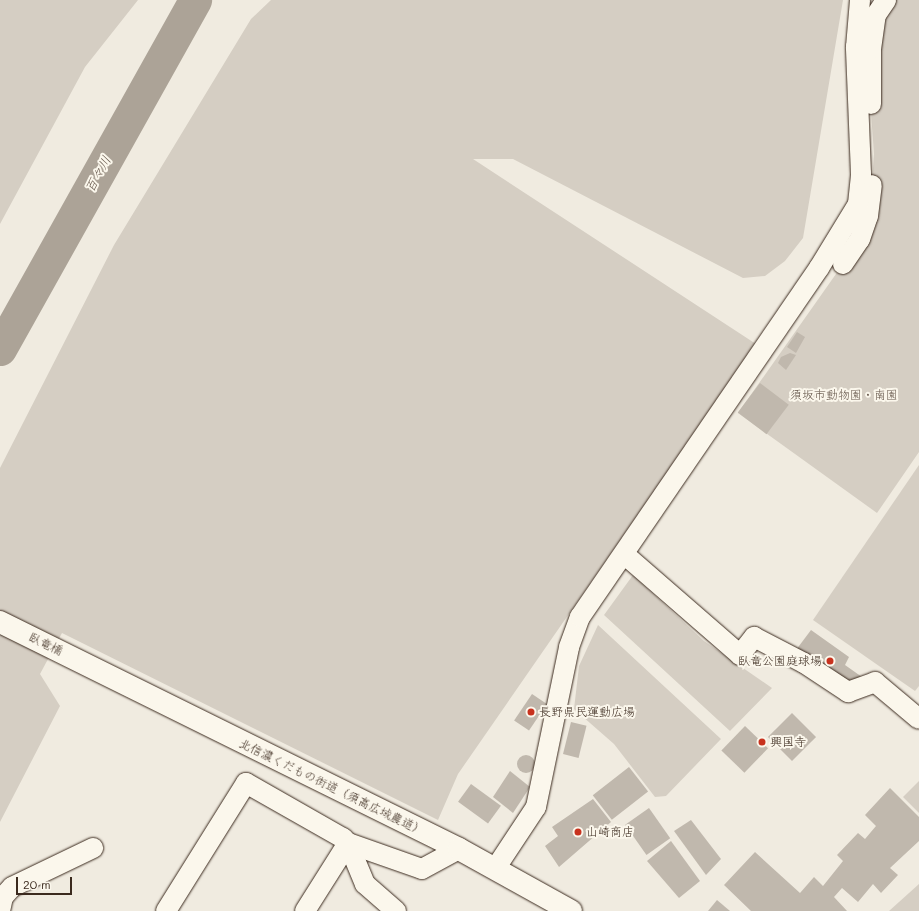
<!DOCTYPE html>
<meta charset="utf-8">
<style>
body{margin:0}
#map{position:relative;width:919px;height:911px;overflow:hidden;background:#f0ebe0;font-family:Mali,"Klee One",sans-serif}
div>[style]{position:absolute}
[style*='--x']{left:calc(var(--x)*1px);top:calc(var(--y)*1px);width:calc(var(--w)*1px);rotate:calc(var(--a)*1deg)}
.green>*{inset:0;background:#d5cec3}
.river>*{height:33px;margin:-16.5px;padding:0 16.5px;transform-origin:16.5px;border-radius:16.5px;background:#aca397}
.building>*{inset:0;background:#c0b8ad;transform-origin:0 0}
.round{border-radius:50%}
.roads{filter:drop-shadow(0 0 1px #3b2a1e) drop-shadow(0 0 1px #3b2a1e)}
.street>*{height:20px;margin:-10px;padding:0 10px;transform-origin:10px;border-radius:10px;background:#fbf7ec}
.secondary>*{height:22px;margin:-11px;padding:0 11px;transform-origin:11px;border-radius:11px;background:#fbf7ec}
.dots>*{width:11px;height:11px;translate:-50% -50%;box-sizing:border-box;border:2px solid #fbf7ec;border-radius:50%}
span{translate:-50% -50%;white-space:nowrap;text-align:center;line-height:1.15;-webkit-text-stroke:4px #fbf7ec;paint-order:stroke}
.park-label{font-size:12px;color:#625347}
.street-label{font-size:12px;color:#3b2a1e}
.poi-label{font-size:12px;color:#3b2a1e}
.right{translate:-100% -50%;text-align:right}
.left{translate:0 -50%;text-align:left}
.water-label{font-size:13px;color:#635448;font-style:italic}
.scale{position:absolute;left:16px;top:877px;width:56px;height:18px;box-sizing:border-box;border:2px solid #3b2a1e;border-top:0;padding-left:5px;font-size:12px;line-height:14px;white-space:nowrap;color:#3b2a1e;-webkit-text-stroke:3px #fbf7ec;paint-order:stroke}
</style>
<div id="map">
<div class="green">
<i style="clip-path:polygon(0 0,138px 0,85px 67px,0 224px)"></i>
<i style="clip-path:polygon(271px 0,843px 0,803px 238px,785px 261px,765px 276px,743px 278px,513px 159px,473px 159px,756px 344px,458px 774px,438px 820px,62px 633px,40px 674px,60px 706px,0 822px,0 468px,114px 245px,251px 19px)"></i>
<i style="clip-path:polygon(886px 0,919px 0,919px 452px,877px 513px,738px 413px,843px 264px,871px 197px,874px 154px,871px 113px)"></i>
<i style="clip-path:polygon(919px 465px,919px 686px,915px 691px,813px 620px)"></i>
<i style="clip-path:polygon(633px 575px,704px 641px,772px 688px,730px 731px,604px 615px)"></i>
<i style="clip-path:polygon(598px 625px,721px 739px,666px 796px,655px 797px,614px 744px,574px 709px,579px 666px)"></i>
<i style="clip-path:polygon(919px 781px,919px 813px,903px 797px)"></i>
<i style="clip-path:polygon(919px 884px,919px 911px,889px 911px)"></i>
</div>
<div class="river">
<i style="--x:0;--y:349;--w:400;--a:-60.8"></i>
</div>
<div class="building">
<i style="clip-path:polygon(797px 332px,805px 337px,796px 353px,787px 347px)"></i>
<i style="clip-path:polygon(790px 353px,796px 355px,786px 370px,778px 363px,781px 357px)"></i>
<i style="left:760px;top:383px;width:36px;height:37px;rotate:37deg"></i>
<i style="clip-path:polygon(811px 630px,849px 657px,845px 665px,862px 677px,853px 689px,796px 650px)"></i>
<i style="left:532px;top:694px;width:18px;height:32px;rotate:34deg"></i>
<i style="left:792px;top:713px;width:34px;height:34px;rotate:45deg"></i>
<i style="left:571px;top:722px;width:16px;height:33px;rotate:14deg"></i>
<i style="left:745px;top:726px;width:32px;height:34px;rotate:44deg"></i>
<i class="round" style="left:517px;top:755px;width:18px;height:18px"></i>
<i style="left:629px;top:767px;width:31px;height:46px;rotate:52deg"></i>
<i style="clip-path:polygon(510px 771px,530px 787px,513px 813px,493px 797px)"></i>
<i style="left:471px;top:784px;width:37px;height:22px;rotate:36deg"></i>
<i style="clip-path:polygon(890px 788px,919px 817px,919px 841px,890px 868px,898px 875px,881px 893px,873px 884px,858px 902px,842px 888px,834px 897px,847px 911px,751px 911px,724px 885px,755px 852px,800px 893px,814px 877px,823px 886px,843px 861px,837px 855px,858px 833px,865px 839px,876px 826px,865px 815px)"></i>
<i style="clip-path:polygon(593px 799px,611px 822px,559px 867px,545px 846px,558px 836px,552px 827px)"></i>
<i style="left:649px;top:808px;width:37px;height:29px;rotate:55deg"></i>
<i style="clip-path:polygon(691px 820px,721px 859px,706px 875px,674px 831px)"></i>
<i style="clip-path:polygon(671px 841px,700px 881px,679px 898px,647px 861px)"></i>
<i style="clip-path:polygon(717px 900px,730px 911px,708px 911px)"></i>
</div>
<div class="roads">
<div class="street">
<i style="--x:871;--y:104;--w:55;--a:-90"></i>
<i style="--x:871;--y:49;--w:34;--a:-82"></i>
<i style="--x:876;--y:15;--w:18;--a:-56"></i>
<i style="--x:843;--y:264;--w:30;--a:-56"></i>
<i style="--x:860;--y:239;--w:24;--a:-71"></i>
<i style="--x:868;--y:216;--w:31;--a:-83"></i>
<i style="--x:624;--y:554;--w:154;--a:41"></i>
<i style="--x:740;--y:655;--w:23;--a:-52"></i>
<i style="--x:754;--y:637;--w:56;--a:27.5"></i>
<i style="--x:804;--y:663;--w:53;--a:33.4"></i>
<i style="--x:848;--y:692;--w:29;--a:-20"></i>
<i style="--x:875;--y:682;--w:57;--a:40.1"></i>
<i style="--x:348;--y:843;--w:78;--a:19.4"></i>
<i style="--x:422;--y:869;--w:42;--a:-28.4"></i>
<i style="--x:495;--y:869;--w:74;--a:-56.5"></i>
<i style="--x:536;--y:807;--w:163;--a:-78.3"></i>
<i style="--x:569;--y:647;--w:32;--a:-70"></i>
<i style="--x:580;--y:617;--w:423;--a:-55.6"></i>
<i style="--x:819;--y:268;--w:75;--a:-58.6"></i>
<i style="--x:858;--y:204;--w:30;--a:-84"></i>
<i style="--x:861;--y:174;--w:127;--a:-92.3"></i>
<i style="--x:856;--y:47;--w:47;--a:-85.1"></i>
<i style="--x:0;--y:911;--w:14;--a:-78"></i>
<i style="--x:3;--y:897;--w:13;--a:-48"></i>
<i style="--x:12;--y:887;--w:90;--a:-25.7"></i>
<i style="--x:166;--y:911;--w:151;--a:-58"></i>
<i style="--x:246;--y:783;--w:112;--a:29.6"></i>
<i style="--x:343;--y:838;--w:7;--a:45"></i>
<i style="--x:348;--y:843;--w:44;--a:67.5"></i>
<i style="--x:365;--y:884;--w:41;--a:41.1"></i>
<i style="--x:305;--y:911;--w:80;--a:-57.7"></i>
</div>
<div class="secondary">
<i style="--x:0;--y:622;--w:512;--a:26.31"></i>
<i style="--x:459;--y:849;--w:128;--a:29"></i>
</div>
</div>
<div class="dots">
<i style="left:830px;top:661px;background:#c8321e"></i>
<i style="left:531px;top:712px;background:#c8321e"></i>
<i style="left:762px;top:742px;background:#c8321e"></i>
<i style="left:578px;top:832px;background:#c8321e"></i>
</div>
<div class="park-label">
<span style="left:844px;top:395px">須坂市動物園・南園</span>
</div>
<div class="street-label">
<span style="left:46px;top:644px;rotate:26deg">臥竜橋</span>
<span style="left:332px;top:787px;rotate:26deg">北信濃くだもの街道（須高広域農道）</span>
</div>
<div class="poi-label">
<span class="right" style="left:822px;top:661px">臥竜公園庭球場</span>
<span class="left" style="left:539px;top:712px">長野県民運動広場</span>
<span class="left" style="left:770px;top:742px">興国寺</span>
<span class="left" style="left:586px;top:832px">山崎商店</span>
</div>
<div class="water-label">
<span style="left:98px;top:174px;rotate:-61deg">百々川</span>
</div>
<div class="scale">20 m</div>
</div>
